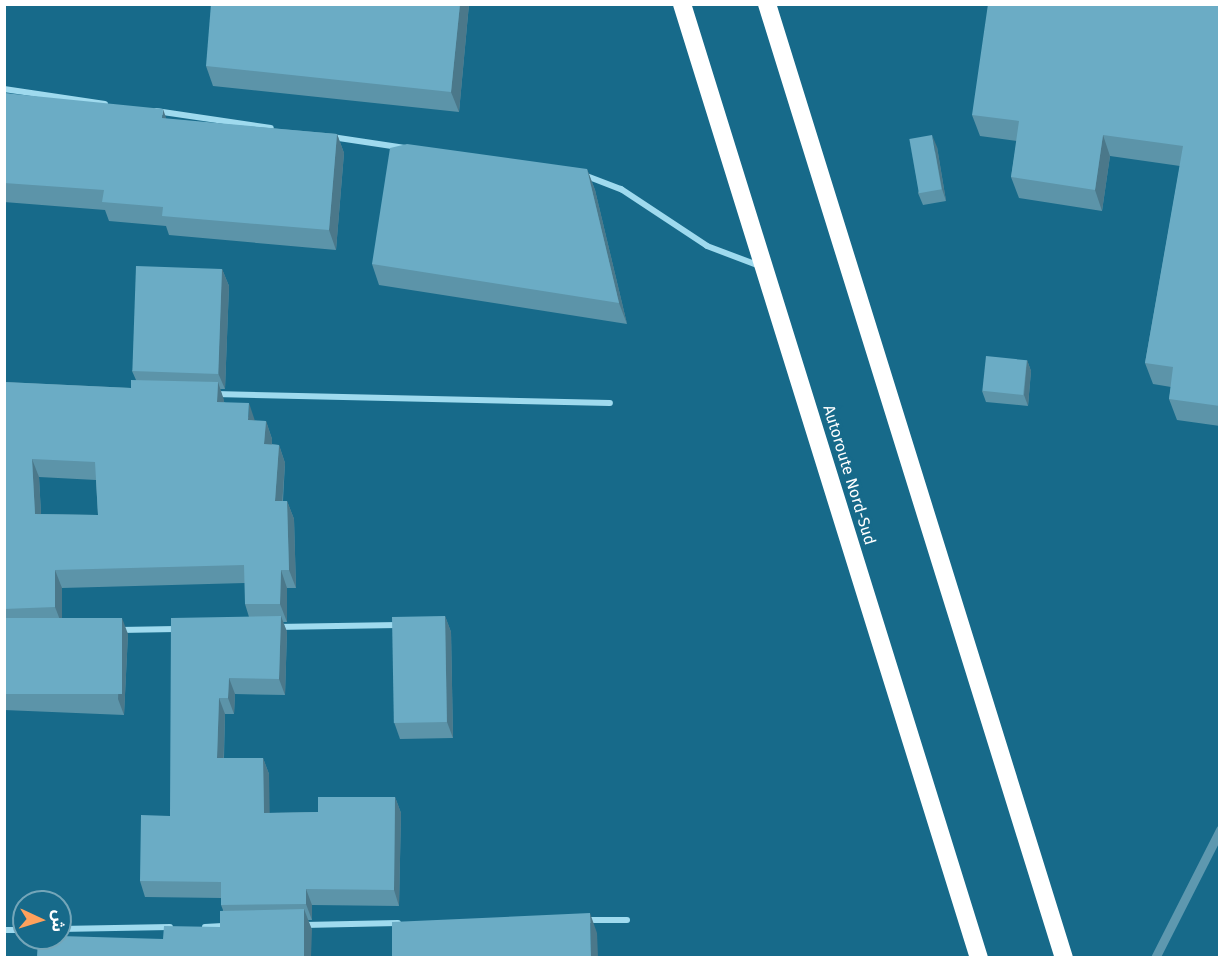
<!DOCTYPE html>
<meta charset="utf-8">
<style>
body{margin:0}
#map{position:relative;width:1224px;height:962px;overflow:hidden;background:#176a8a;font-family:"Fira Sans","Noto Sans Arabic",sans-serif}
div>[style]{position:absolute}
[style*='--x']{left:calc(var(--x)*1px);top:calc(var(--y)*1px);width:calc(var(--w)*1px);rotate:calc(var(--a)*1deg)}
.stream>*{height:9px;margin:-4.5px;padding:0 4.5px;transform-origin:4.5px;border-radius:4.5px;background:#5e98af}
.minor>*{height:6px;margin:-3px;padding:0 3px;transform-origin:3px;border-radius:3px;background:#9fdaee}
.motorway>*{height:18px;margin:-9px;padding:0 9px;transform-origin:9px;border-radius:9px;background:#fff}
.wall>*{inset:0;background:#5c94a9}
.shaded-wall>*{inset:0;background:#4b788a}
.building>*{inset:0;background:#6bacc5;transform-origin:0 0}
span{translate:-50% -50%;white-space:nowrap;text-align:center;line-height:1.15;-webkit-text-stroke:6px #176a8a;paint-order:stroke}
.street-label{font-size:16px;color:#fff}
.frame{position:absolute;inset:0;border:6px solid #fff;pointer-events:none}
.north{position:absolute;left:12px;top:890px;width:60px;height:60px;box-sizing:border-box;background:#176a8a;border:2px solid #74a6b9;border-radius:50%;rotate:94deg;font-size:16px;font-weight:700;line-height:24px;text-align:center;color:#fff}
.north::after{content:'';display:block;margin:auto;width:21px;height:27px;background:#ffa15c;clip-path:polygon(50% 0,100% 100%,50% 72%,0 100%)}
</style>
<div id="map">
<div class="stream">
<i style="--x:1155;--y:958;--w:144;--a:-63.1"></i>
</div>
<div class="minor">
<i style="--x:4;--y:89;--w:102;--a:8.4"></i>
<i style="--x:156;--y:111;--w:116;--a:8.4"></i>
<i style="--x:332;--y:137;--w:74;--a:8.6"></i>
<i style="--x:584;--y:175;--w:40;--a:21"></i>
<i style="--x:621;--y:189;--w:103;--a:33.5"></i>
<i style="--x:707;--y:246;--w:57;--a:20.7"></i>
<i style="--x:215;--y:394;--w:395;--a:1.3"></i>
<i style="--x:276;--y:627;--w:122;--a:-0.9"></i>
<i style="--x:120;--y:630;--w:56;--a:-1"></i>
<i style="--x:586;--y:920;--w:41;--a:0"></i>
<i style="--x:304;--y:925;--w:94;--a:-1.2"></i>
<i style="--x:205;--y:927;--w:22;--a:-3"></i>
<i style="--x:60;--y:929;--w:110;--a:-1"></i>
<i style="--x:4;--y:930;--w:20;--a:0"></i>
</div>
<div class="motorway">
<i style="--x:682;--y:4;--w:999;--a:72.71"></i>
<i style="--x:767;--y:4;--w:999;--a:72.71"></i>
</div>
<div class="wall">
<i style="clip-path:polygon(469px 4px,459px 112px,213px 86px,206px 66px)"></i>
<i style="clip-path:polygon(1220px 4px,1220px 426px,1177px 420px,1169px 399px,1171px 387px,1153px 384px,1145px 363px,1180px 166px,1110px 156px,1102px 211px,1019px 198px,1011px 177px,1017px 141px,980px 136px,972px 115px)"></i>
<i style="clip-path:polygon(4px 93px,166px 119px,337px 134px,344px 153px,336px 250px,169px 235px,166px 226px,109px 221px,105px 210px,4px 202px)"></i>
<i style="clip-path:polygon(937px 147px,946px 201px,923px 205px,918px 193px)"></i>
<i style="clip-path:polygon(587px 169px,595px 190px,627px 324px,379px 285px,372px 264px)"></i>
<i style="clip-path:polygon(evenodd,222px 269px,229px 286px,225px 389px,220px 389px,224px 402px,255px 421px,266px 421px,272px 439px,272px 444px,279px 445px,285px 463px,283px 501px,287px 501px,294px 519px,296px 588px,287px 588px,287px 622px,283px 622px,287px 632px,285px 695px,235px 694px,234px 714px,225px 714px,224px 758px,263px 758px,269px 774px,269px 813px,318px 812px,395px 797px,401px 813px,399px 906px,312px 905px,312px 920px,308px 920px,312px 930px,163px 939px,220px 927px,223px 910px,221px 905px,221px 898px,145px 897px,140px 881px,170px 816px,249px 617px,245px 604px,245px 583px,62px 588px,62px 618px,128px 634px,124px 715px,4px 710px,4px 382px,131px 388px,136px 380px,132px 371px,222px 269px,39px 477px,96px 480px,98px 515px,41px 514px,39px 477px)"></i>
<i style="clip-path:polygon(1027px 360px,1031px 371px,1028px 406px,986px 402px,982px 391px)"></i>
<i style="clip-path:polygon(445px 616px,451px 632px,453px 738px,400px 739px,394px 722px)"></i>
</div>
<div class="shaded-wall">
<i style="clip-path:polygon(460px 4px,469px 4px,459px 112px,451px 92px)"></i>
<i style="clip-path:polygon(163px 109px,170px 129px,162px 118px)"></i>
<i style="clip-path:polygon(337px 134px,344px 153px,336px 250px,329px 230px)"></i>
<i style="clip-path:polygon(932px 135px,937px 147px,946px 201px,942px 189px)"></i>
<i style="clip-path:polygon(1103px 135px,1110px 156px,1102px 211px,1095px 190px)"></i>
<i style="clip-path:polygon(587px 169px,595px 190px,627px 324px,619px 303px)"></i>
<i style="clip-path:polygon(222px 269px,229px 286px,225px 389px,218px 373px)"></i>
<i style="clip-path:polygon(1027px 360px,1031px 371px,1028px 406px,1024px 395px)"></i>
<i style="clip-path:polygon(218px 382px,224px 400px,223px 420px,217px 402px)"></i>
<i style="clip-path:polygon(249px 403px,255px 421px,248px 420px)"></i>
<i style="clip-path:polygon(266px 421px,272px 439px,271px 462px,264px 444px)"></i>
<i style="clip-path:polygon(279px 445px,285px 463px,281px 519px,275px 501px)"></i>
<i style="clip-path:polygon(32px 459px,39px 477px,42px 532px,35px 514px)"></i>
<i style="clip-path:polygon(287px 501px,294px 519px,296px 588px,289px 570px)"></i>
<i style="clip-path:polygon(55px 570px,62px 588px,62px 625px,55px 607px)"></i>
<i style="clip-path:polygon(281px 570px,287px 588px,287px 622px,280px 604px)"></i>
<i style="clip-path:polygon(281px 616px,287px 632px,285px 695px,279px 679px)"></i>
<i style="clip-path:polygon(445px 616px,451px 632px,453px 738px,447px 722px)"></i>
<i style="clip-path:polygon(122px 618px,128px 634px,124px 715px,118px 699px)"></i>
<i style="clip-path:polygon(229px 678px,235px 694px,234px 714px,228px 698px)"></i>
<i style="clip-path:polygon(219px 698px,225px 714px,223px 775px,217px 758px)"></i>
<i style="clip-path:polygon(263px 758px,269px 774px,270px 829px,264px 813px)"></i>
<i style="clip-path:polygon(395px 797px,401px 813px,399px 906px,394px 890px)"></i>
<i style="clip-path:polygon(306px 889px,312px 905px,312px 920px,306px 904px)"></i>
<i style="clip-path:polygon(304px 909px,312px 930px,311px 957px,304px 957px)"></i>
<i style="clip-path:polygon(590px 913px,597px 933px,598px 957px,591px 957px)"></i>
</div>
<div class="building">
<i style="clip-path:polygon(211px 4px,460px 4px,451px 92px,206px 66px)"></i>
<i style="clip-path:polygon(988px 4px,1220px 4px,1220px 406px,1169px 399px,1173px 367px,1145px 363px,1183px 146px,1103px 135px,1095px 190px,1011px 177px,1019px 121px,972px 115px)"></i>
<i style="clip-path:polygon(4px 93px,163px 109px,162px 118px,337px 134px,329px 230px,162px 216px,163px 207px,102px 202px,104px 190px,4px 183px)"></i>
<i style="left:932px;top:135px;width:55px;height:23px;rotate:80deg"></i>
<i style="clip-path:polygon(407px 144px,587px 169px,619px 303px,372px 264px,390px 148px)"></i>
<i style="left:136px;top:266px;width:86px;height:105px;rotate:2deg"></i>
<i style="left:986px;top:356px;width:41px;height:35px;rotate:6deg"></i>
<i style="clip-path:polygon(evenodd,131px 380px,218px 382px,217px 402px,249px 403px,248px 420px,266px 421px,264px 444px,279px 445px,275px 501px,287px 501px,289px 570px,281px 570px,280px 604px,245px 604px,244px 565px,55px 570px,55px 607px,4px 609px,4px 382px,131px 388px,131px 380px,32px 459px,95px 462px,98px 515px,35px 514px,32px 459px)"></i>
<i style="clip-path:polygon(281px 616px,279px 679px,229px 678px,228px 698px,219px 698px,217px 758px,263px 758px,264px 813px,318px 812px,318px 797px,395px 797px,394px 890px,306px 889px,306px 904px,221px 905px,221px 882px,140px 881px,141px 815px,170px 816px,171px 618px)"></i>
<i style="left:445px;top:616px;width:106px;height:53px;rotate:89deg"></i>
<i style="left:4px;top:618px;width:118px;height:76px"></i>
<i style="clip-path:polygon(304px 909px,304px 957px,37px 957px,38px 938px,60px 938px,60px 936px,163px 939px,164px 926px,220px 927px,220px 911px)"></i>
<i style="clip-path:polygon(590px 913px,591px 957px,392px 957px,392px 922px)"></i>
</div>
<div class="street-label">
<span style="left:849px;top:475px;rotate:73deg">Autoroute Nord-Sud</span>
</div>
<div class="frame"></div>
<div class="north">ش</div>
</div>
